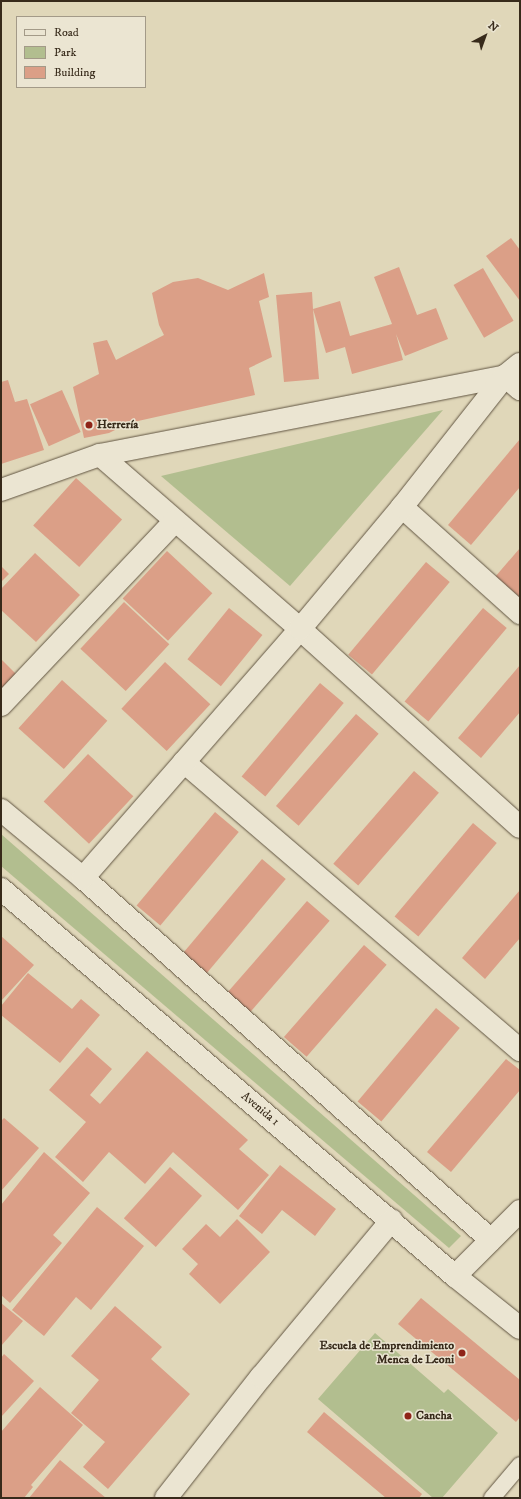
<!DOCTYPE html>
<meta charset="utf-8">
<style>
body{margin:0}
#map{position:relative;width:521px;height:1499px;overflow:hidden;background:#e0d7b9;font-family:"IM FELL DW Pica",serif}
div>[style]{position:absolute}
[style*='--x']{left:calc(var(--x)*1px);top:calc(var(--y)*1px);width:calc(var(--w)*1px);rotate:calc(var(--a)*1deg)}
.green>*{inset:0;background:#b2be8f}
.building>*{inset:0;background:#db9f87;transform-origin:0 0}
.roads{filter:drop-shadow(0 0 1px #615542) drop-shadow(0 0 1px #615542)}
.service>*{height:16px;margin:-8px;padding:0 8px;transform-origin:8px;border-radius:8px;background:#ebe5d2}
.minor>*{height:22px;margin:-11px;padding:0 11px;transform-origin:11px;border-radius:11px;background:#ebe5d2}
.dots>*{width:11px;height:11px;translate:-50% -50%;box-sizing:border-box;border:2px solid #ebe5d2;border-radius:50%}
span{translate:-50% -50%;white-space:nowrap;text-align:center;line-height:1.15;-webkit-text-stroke:3px #ebe5d2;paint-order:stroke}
.poi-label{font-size:12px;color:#372a1a;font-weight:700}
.left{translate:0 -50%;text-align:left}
.right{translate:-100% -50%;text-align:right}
.street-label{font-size:12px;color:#372a1a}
.frame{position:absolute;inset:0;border:2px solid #372a1a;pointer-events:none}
.legend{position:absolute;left:16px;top:16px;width:130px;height:72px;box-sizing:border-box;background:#ebe5d2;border:1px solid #a39a88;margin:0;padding:5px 7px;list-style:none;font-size:12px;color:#372a1a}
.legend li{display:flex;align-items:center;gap:8px;height:20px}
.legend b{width:20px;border:1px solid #a39a88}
.north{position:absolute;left:465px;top:16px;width:40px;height:40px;-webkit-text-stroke:3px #ebe5d2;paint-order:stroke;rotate:41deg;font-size:11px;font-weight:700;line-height:16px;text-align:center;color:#372a1a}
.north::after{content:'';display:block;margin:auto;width:14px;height:18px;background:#372a1a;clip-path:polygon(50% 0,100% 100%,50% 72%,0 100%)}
</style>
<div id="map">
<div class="green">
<i style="clip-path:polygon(443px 410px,290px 586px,161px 476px)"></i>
<i style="clip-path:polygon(1px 834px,461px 1236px,449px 1248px,1px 866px)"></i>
<i style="clip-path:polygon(375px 1333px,444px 1393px,448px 1389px,498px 1433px,442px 1498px,433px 1498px,318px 1399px)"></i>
</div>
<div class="building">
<i style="clip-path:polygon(511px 238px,520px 250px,520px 301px,486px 256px)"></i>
<i style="clip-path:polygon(399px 267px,417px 315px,436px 308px,448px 339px,405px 356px,396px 334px,403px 360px,352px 374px,345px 347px,326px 353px,313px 309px,319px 379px,284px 382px,276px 295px,312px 292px,313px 309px,340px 301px,350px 336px,392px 324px,374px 277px)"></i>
<i style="left:483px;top:268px;width:61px;height:34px;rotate:60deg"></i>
<i style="clip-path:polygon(264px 273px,269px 297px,259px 301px,272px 357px,249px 368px,255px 395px,129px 423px,109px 433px,84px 438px,73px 387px,99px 374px,93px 343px,107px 340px,116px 360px,164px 335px,159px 325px,152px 293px,173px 282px,198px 278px,228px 290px)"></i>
<i style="clip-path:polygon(8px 380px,15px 402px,27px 399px,44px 450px,1px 464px,1px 382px)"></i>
<i style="left:62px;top:390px;width:46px;height:35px;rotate:66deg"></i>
<i style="clip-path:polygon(520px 439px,520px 487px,471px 545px,448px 525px)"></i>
<i style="left:76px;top:478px;width:62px;height:64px;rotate:42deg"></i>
<i style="clip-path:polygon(520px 548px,520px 595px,519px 597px,495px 577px)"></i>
<i style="left:167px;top:551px;width:62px;height:65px;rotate:43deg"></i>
<i style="clip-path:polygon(35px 553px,80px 595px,36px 642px,1px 610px,1px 589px)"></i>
<i style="left:426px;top:562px;width:31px;height:121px;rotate:40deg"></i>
<i style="clip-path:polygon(1px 566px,9px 574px,1px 582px)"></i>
<i style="left:124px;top:602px;width:62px;height:64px;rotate:43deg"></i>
<i style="left:229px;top:608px;width:43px;height:66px;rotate:39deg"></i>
<i style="left:483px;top:608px;width:31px;height:122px;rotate:40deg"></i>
<i style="clip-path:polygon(1px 659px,17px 675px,1px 691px)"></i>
<i style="left:165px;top:662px;width:62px;height:64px;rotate:43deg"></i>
<i style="clip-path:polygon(520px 665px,520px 712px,481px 758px,458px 738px)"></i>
<i style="left:62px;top:680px;width:61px;height:65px;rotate:42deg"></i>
<i style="left:320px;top:683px;width:31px;height:122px;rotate:40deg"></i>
<i style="left:356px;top:714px;width:30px;height:122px;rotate:41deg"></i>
<i style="left:88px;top:754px;width:62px;height:65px;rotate:43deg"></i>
<i style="left:414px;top:771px;width:33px;height:123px;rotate:41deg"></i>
<i style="left:215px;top:812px;width:31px;height:122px;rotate:40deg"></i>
<i style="left:473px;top:823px;width:31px;height:122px;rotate:40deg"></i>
<i style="left:262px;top:859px;width:31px;height:123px;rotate:40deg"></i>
<i style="clip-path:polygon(520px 890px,520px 938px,485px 979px,462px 958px)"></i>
<i style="left:307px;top:901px;width:30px;height:123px;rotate:41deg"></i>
<i style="clip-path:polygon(1px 936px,34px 965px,1px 1001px)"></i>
<i style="left:364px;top:945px;width:30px;height:122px;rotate:41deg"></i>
<i style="clip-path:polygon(28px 973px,72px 1009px,81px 999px,100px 1015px,60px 1063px,1px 1015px,1px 1006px)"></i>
<i style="left:436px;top:1008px;width:31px;height:122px;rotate:40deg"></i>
<i style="clip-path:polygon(87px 1047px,112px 1069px,90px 1095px,100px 1104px,147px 1051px,248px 1140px,239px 1149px,269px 1175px,238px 1210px,173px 1152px,145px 1184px,109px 1152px,83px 1182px,55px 1157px,86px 1122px,49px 1090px)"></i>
<i style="clip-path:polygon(506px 1059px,520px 1070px,520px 1090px,451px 1172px,427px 1152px)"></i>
<i style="clip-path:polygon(4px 1118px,39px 1148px,1px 1191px,1px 1121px)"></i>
<i style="clip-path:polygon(44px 1152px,90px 1193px,53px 1235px,62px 1243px,10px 1303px,1px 1295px,1px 1205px)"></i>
<i style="clip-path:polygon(280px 1165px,336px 1209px,315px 1236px,282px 1210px,262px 1234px,239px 1216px)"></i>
<i style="left:170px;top:1167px;width:43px;height:69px;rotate:42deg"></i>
<i style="clip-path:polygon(97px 1207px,144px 1246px,91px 1310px,76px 1297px,44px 1336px,12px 1310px)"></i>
<i style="clip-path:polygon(237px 1219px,270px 1252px,220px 1304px,189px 1274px,198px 1264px,182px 1249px,206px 1224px,220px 1237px)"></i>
<i style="clip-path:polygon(421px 1298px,520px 1380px,520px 1417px,516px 1422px,398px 1324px)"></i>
<i style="clip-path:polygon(1px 1303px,23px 1321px,1px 1346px)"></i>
<i style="clip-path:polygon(115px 1306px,162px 1347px,151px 1359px,190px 1394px,108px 1489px,83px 1467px,105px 1442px,71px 1413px,99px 1380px,71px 1356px)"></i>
<i style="clip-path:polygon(4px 1354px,34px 1381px,1px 1417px,1px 1358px)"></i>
<i style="clip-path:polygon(40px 1387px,83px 1425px,31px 1485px,33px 1487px,24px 1498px,1px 1498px,1px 1432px)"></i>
<i style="clip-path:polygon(324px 1412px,422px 1494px,419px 1498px,386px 1498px,307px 1432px)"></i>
<i style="clip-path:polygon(60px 1460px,106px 1498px,29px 1498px)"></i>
</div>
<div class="roads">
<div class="service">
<i style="--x:492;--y:1498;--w:43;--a:-49.7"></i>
</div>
<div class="minor">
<i style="--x:100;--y:455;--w:265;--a:41"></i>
<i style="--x:300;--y:629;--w:296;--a:42"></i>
<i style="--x:1;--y:490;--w:105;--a:-19.5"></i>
<i style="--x:100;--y:455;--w:413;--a:-11"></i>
<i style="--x:505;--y:376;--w:20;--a:41"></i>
<i style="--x:402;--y:507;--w:159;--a:41.9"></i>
<i style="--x:1;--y:705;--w:253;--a:-46.6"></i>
<i style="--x:184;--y:762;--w:443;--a:40.6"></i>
<i style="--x:1;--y:810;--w:107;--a:39.7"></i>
<i style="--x:83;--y:878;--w:545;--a:41.58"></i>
<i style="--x:83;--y:878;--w:330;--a:-48.9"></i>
<i style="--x:300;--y:629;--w:159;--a:-50.1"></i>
<i style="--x:402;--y:507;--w:167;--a:-51.8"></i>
<i style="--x:505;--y:376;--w:19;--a:-39"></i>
<i style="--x:1;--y:889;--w:597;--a:40.45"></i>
<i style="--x:455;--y:1276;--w:83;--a:38.7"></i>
<i style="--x:455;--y:1276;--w:92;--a:-45"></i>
<i style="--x:166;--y:1498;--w:154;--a:-51.9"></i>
<i style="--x:261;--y:1377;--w:204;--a:-50.2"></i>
</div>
</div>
<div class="dots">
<i style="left:89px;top:425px;background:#8f2418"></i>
<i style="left:462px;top:1353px;background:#8f2418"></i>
<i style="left:408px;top:1416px;background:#8f2418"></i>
</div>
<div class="poi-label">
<span class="left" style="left:97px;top:425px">Herrería</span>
<span class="right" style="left:454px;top:1353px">Escuela de Emprendimiento<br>Menca de Leoni</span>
<span class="left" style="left:416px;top:1416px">Cancha</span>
</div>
<div class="street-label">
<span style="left:260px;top:1109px;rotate:40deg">Avenida 1</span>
</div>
<div class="frame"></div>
<ul class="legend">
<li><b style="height:5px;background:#ebe5d2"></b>Road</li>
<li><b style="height:11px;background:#b2be8f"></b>Park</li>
<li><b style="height:11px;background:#db9f87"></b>Building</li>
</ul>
<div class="north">N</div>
</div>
